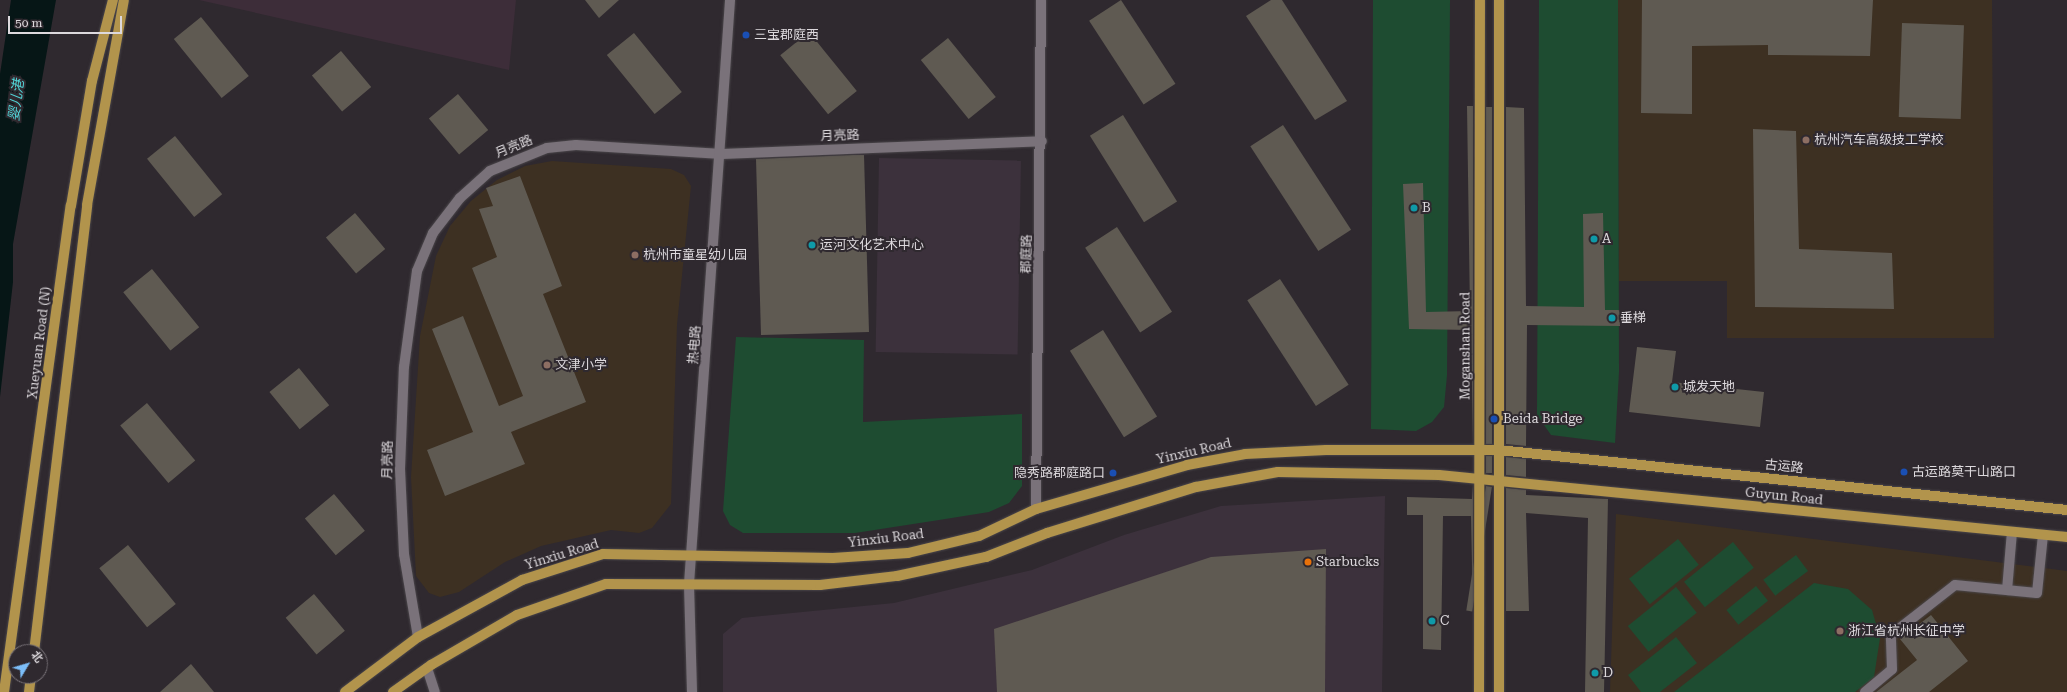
<!DOCTYPE html>
<meta charset="utf-8">
<style>
body{margin:0}
#map{position:relative;width:2067px;height:692px;overflow:hidden;background:#2f292f;font-family:"Roboto Serif","Noto Sans SC",serif}
div>[style]{position:absolute}
[style*='--x']{left:calc(var(--x)*1px);top:calc(var(--y)*1px);width:calc(var(--w)*1px);rotate:calc(var(--a)*1deg)}
.built>*{inset:0;background:#3c313c;transform-origin:0 0}
.industrial>*{inset:0;background:#3d2d39}
.education>*{inset:0;background:#3d3022}
.green>*{inset:0;background:#1e4c31;transform-origin:0 0}
.water>*{inset:0;background:#061616}
.building>*{inset:0;background:#5f5a52;transform-origin:0 0}
.roads{filter:drop-shadow(0 0 1px #4a464a) drop-shadow(0 0 1px #4a464a)}
.minor>*{height:10px;margin:-5px;padding:0 5px;transform-origin:5px;border-radius:5px;background:#7a727a}
.major>*{height:10px;margin:-5px;padding:0 5px;transform-origin:5px;border-radius:5px;background:#b2944c}
.dots>*{width:11px;height:11px;translate:-50% -50%;box-sizing:border-box;border:2px solid #2f292f;border-radius:50%}
span{translate:-50% -50%;white-space:nowrap;text-align:center;line-height:1.15;-webkit-text-stroke:4px #2f292f;paint-order:stroke}
.poi-label{font-size:13px;color:#ddd9dd}
.left{translate:0 -50%;text-align:left}
.right{translate:-100% -50%;text-align:right}
.street-label{font-size:13px;color:#ddd9dd}
.water-label{font-size:14px;color:#52d5d8;font-style:italic}
.north{position:absolute;left:8px;top:644px;width:40px;height:40px;box-sizing:border-box;background:#2f292f;border:1px solid #756f75;border-radius:50%;rotate:52deg;font-size:11px;font-weight:700;line-height:16px;text-align:center;color:#ddd9dd}
.north::after{content:'';display:block;margin:auto;width:14px;height:18px;background:#7cbef9;clip-path:polygon(50% 0,100% 100%,50% 72%,0 100%)}
.scale{position:absolute;left:8px;top:16px;width:114px;height:18px;box-sizing:border-box;border:2px solid #ddd9dd;border-top:0;padding-left:5px;font-size:12px;line-height:14px;white-space:nowrap;color:#ddd9dd;-webkit-text-stroke:3px #2f292f;paint-order:stroke}
</style>
<div id="map">
<div class="built">
<i style="left:879px;top:158px;width:142px;height:194px;rotate:1deg"></i>
<i style="clip-path:polygon(1385px 496px,1382px 692px,723px 692px,723px 634px,742px 618px,894px 603px,1032px 570px,1124px 535px,1221px 506px)"></i>
</div>
<div class="industrial">
<i style="clip-path:polygon(199px 0,516px 0,509px 70px)"></i>
</div>
<div class="education">
<i style="clip-path:polygon(1618px 0,1992px 0,1994px 338px,1727px 338px,1727px 281px,1619px 281px)"></i>
<i style="clip-path:polygon(552px 161px,671px 169px,684px 175px,691px 186px,677px 325px,671px 504px,652px 528px,639px 533px,611px 530px,541px 546px,505px 562px,459px 592px,440px 597px,429px 593px,416px 576px,411px 477px,420px 336px,436px 256px,450px 226px,471px 201px,497px 180px,525px 166px)"></i>
<i style="clip-path:polygon(1616px 514px,2067px 571px,2067px 692px,1610px 692px)"></i>
</div>
<div class="green">
<i style="clip-path:polygon(1373px 0,1450px 0,1447px 375px,1444px 407px,1432px 422px,1416px 431px,1371px 429px)"></i>
<i style="clip-path:polygon(1539px 0,1618px 0,1619px 372px,1615px 443px,1551px 435px,1537px 415px)"></i>
<i style="clip-path:polygon(736px 337px,864px 340px,863px 422px,1022px 414px,1022px 486px,1009px 503px,989px 512px,939px 520px,855px 533px,743px 533px,730px 525px,723px 511px)"></i>
<i style="left:1678px;top:539px;width:33px;height:63px;rotate:51deg"></i>
<i style="left:1733px;top:542px;width:33px;height:63px;rotate:51deg"></i>
<i style="left:1796px;top:555px;width:20px;height:41px;rotate:53deg"></i>
<i style="clip-path:polygon(1814px 583px,1848px 589px,1872px 610px,1880px 638px,1874px 677px,1855px 692px,1674px 692px)"></i>
<i style="left:1756px;top:586px;width:19px;height:38px;rotate:51deg"></i>
<i style="left:1676px;top:587px;width:33px;height:62px;rotate:51deg"></i>
<i style="clip-path:polygon(1676px 637px,1697px 663px,1660px 692px,1641px 692px,1628px 675px)"></i>
</div>
<div class="water">
<i style="clip-path:polygon(11px 0,56px 0,13px 244px,13px 282px,0 397px,0 74px)"></i>
</div>
<div class="building">
<i style="clip-path:polygon(585px 0,619px 0,599px 18px)"></i>
<i style="left:1121px;top:0;width:100px;height:38px;rotate:57deg"></i>
<i style="clip-path:polygon(1271px 0,1282px 0,1347px 101px,1315px 120px,1246px 16px)"></i>
<i style="clip-path:polygon(1642px 0,1873px 0,1870px 56px,1768px 55px,1768px 45px,1692px 46px,1692px 114px,1641px 113px)"></i>
<i style="left:201px;top:17px;width:76px;height:35px;rotate:51deg"></i>
<i style="left:1902px;top:23px;width:62px;height:94px;rotate:2deg"></i>
<i style="left:809px;top:32px;width:76px;height:37px;rotate:51deg"></i>
<i style="left:634px;top:33px;width:76px;height:35px;rotate:51deg"></i>
<i style="left:948px;top:38px;width:76px;height:35px;rotate:51deg"></i>
<i style="left:341px;top:51px;width:47px;height:38px;rotate:50deg"></i>
<i style="left:458px;top:94px;width:47px;height:38px;rotate:50deg"></i>
<i style="clip-path:polygon(1467px 106px,1473px 106px,1473px 444px,1471px 330px,1409px 329px,1403px 184px,1423px 183px,1426px 312px,1470px 311px)"></i>
<i style="left:1486px;top:107px;width:6px;height:337px"></i>
<i style="clip-path:polygon(1506px 107px,1524px 108px,1526px 306px,1584px 307px,1583px 214px,1603px 213px,1605px 310px,1620px 310px,1620px 326px,1527px 325px,1526px 446px,1506px 444px)"></i>
<i style="left:1123px;top:115px;width:102px;height:39px;rotate:58deg"></i>
<i style="left:1283px;top:125px;width:125px;height:39px;rotate:57deg"></i>
<i style="clip-path:polygon(1753px 129px,1796px 131px,1799px 249px,1892px 253px,1894px 309px,1755px 307px)"></i>
<i style="left:175px;top:136px;width:75px;height:36px;rotate:51deg"></i>
<i style="clip-path:polygon(853px 155px,864px 155px,869px 332px,761px 335px,756px 159px)"></i>
<i style="clip-path:polygon(520px 176px,562px 286px,543px 294px,586px 402px,511px 432px,525px 464px,445px 496px,427px 450px,473px 432px,432px 329px,463px 316px,499px 406px,523px 396px,472px 268px,497px 257px,479px 209px,493px 206px,486px 188px)"></i>
<i style="left:355px;top:213px;width:47px;height:38px;rotate:50deg"></i>
<i style="left:1117px;top:227px;width:101px;height:38px;rotate:57deg"></i>
<i style="left:152px;top:269px;width:75px;height:37px;rotate:51deg"></i>
<i style="left:1280px;top:279px;width:126px;height:39px;rotate:57deg"></i>
<i style="left:1103px;top:330px;width:102px;height:39px;rotate:58deg"></i>
<i style="clip-path:polygon(1637px 347px,1676px 351px,1672px 382px,1764px 392px,1760px 427px,1629px 412px)"></i>
<i style="left:299px;top:368px;width:48px;height:38px;rotate:51deg"></i>
<i style="left:147px;top:403px;width:75px;height:35px;rotate:50deg"></i>
<i style="left:1486px;top:456px;width:6px;height:17px"></i>
<i style="clip-path:polygon(1506px 457px,1526px 459px,1526px 477px,1506px 475px)"></i>
<i style="clip-path:polygon(1473px 485px,1473px 612px,1471px 516px,1443px 516px,1441px 650px,1423px 649px,1423px 515px,1407px 515px,1407px 497px,1472px 499px)"></i>
<i style="left:1486px;top:486px;width:6px;height:126px;rotate:9deg"></i>
<i style="clip-path:polygon(1506px 488px,1526px 490px,1526px 495px,1608px 499px,1604px 692px,1585px 692px,1588px 518px,1526px 513px,1529px 611px,1506px 611px)"></i>
<i style="left:334px;top:494px;width:48px;height:38px;rotate:50deg"></i>
<i style="left:128px;top:545px;width:76px;height:37px;rotate:51deg"></i>
<i style="clip-path:polygon(1326px 549px,1325px 692px,997px 692px,994px 629px,1211px 557px)"></i>
<i style="left:314px;top:594px;width:48px;height:37px;rotate:50deg"></i>
<i style="clip-path:polygon(1931px 615px,1968px 661px,1929px 692px,1876px 692px,1917px 660px,1900px 639px)"></i>
<i style="clip-path:polygon(191px 664px,214px 692px,160px 692px)"></i>
</div>
<div class="roads">
<div class="minor">
<i style="--x:1036;--y:509;--w:509;--a:-89.44"></i>
<i style="--x:2007;--y:590;--w:58;--a:-85.1"></i>
<i style="--x:418;--y:637;--w:84;--a:-99.6"></i>
<i style="--x:404;--y:554;--w:85;--a:-92.7"></i>
<i style="--x:400;--y:469;--w:102;--a:-87.8"></i>
<i style="--x:404;--y:367;--w:97;--a:-82.3"></i>
<i style="--x:417;--y:271;--w:41;--a:-67.2"></i>
<i style="--x:433;--y:233;--w:44;--a:-52.4"></i>
<i style="--x:460;--y:198;--w:40;--a:-42"></i>
<i style="--x:490;--y:171;--w:61;--a:-22"></i>
<i style="--x:547;--y:148;--w:29;--a:-6"></i>
<i style="--x:576;--y:145;--w:146;--a:3.5"></i>
<i style="--x:722;--y:154;--w:320;--a:-2.3"></i>
<i style="--x:427;--y:668;--w:25;--a:72"></i>
<i style="--x:692;--y:692;--w:108;--a:-91.6"></i>
<i style="--x:689;--y:584;--w:585;--a:-85.98"></i>
<i style="--x:1865;--y:692;--w:35;--a:-40"></i>
<i style="--x:1892;--y:669;--w:34;--a:-92"></i>
<i style="--x:1891;--y:635;--w:81;--a:-38"></i>
<i style="--x:1955;--y:585;--w:82;--a:5.6"></i>
<i style="--x:2037;--y:593;--w:58;--a:-84.1"></i>
</div>
<div class="major">
<i style="--x:34;--y:652;--w:450;--a:-83.2"></i>
<i style="--x:87;--y:205;--w:208;--a:-79.8"></i>
<i style="--x:4;--y:692;--w:491;--a:-82.2"></i>
<i style="--x:71;--y:206;--w:127;--a:-80.5"></i>
<i style="--x:92;--y:81;--w:84;--a:-75.5"></i>
<i style="--x:29;--y:692;--w:16;--a:-83"></i>
<i style="--x:345;--y:692;--w:91;--a:-37"></i>
<i style="--x:418;--y:637;--w:119;--a:-28.7"></i>
<i style="--x:522;--y:580;--w:85;--a:-17.8"></i>
<i style="--x:603;--y:554;--w:230;--a:1"></i>
<i style="--x:833;--y:558;--w:75;--a:-3.8"></i>
<i style="--x:908;--y:553;--w:73;--a:-13.5"></i>
<i style="--x:979;--y:536;--w:63;--a:-25.3"></i>
<i style="--x:1036;--y:509;--w:157;--a:-16.2"></i>
<i style="--x:1187;--y:465;--w:59;--a:-10.7"></i>
<i style="--x:1245;--y:454;--w:81;--a:-2.8"></i>
<i style="--x:1326;--y:450;--w:173;--a:0"></i>
<i style="--x:1499;--y:450;--w:571;--a:6.03"></i>
<i style="--x:393;--y:692;--w:47;--a:-35.4"></i>
<i style="--x:431;--y:665;--w:99;--a:-30.2"></i>
<i style="--x:517;--y:615;--w:94;--a:-19.2"></i>
<i style="--x:606;--y:584;--w:214;--a:0.3"></i>
<i style="--x:820;--y:585;--w:78;--a:-6.7"></i>
<i style="--x:897;--y:576;--w:91;--a:-12.1"></i>
<i style="--x:986;--y:557;--w:66;--a:-21.5"></i>
<i style="--x:1047;--y:533;--w:156;--a:-17.2"></i>
<i style="--x:1196;--y:487;--w:83;--a:-10.4"></i>
<i style="--x:1278;--y:472;--w:161;--a:1.1"></i>
<i style="--x:1439;--y:475;--w:631;--a:5.64"></i>
<i style="--x:1479;--y:692;--w:692;--a:-89.92"></i>
<i style="--x:1499;--y:692;--w:692;--a:-90"></i>
</div>
</div>
<div class="dots">
<i style="left:746px;top:35px;background:#1a4fb4"></i>
<i style="left:1806px;top:140px;background:#8d6e63"></i>
<i style="left:1414px;top:208px;background:#0f9aa8"></i>
<i style="left:1594px;top:239px;background:#0f9aa8"></i>
<i style="left:812px;top:245px;background:#0f9aa8"></i>
<i style="left:635px;top:255px;background:#8d6e63"></i>
<i style="left:1612px;top:318px;background:#0f9aa8"></i>
<i style="left:547px;top:365px;background:#8d6e63"></i>
<i style="left:1675px;top:387px;background:#0f9aa8"></i>
<i style="left:1494px;top:419px;background:#1a4fb4"></i>
<i style="left:1904px;top:472px;background:#1a4fb4"></i>
<i style="left:1113px;top:473px;background:#1a4fb4"></i>
<i style="left:1308px;top:562px;background:#e8710a"></i>
<i style="left:1432px;top:621px;background:#0f9aa8"></i>
<i style="left:1840px;top:631px;background:#8d6e63"></i>
<i style="left:1595px;top:673px;background:#0f9aa8"></i>
</div>
<div class="poi-label">
<span class="left" style="left:754px;top:35px">三宝郡庭西</span>
<span class="left" style="left:1814px;top:140px">杭州汽车高级技工学校</span>
<span class="left" style="left:1422px;top:208px">B</span>
<span class="left" style="left:1602px;top:239px">A</span>
<span class="left" style="left:820px;top:245px">运河文化艺术中心</span>
<span class="left" style="left:643px;top:255px">杭州市童星幼儿园</span>
<span class="left" style="left:1620px;top:318px">垂梯</span>
<span class="left" style="left:555px;top:365px">文津小学</span>
<span class="left" style="left:1683px;top:387px">城发天地</span>
<span class="left" style="left:1503px;top:419px">Beida Bridge</span>
<span class="left" style="left:1912px;top:472px">古运路莫干山路口</span>
<span class="right" style="left:1105px;top:473px">隐秀路郡庭路口</span>
<span class="left" style="left:1316px;top:562px">Starbucks</span>
<span class="left" style="left:1440px;top:621px">C</span>
<span class="left" style="left:1848px;top:631px">浙江省杭州长征中学</span>
<span class="left" style="left:1603px;top:673px">D</span>
</div>
<div class="street-label">
<span style="left:840px;top:136px;rotate:-2deg">月亮路</span>
<span style="left:514px;top:147px;rotate:-22deg">月亮路</span>
<span style="left:1027px;top:254px;rotate:-89deg">郡庭路</span>
<span style="left:40px;top:343px;rotate:-83deg">Xueyuan Road (N)</span>
<span style="left:695px;top:345px;rotate:-86deg">热电路</span>
<span style="left:1466px;top:346px;rotate:-90deg">Moganshan Road</span>
<span style="left:1194px;top:452px;rotate:-13deg">Yinxiu Road</span>
<span style="left:388px;top:460px;rotate:-89deg">月亮路</span>
<span style="left:1784px;top:467px;rotate:6deg">古运路</span>
<span style="left:1784px;top:497px;rotate:6deg">Guyun Road</span>
<span style="left:886px;top:539px;rotate:-7deg">Yinxiu Road</span>
<span style="left:562px;top:555px;rotate:-17deg">Yinxiu Road</span>
</div>
<div class="water-label">
<span style="left:16px;top:100px;rotate:-83deg">婴儿港</span>
</div>
<div class="north">北</div>
<div class="scale">50 m</div>
</div>
